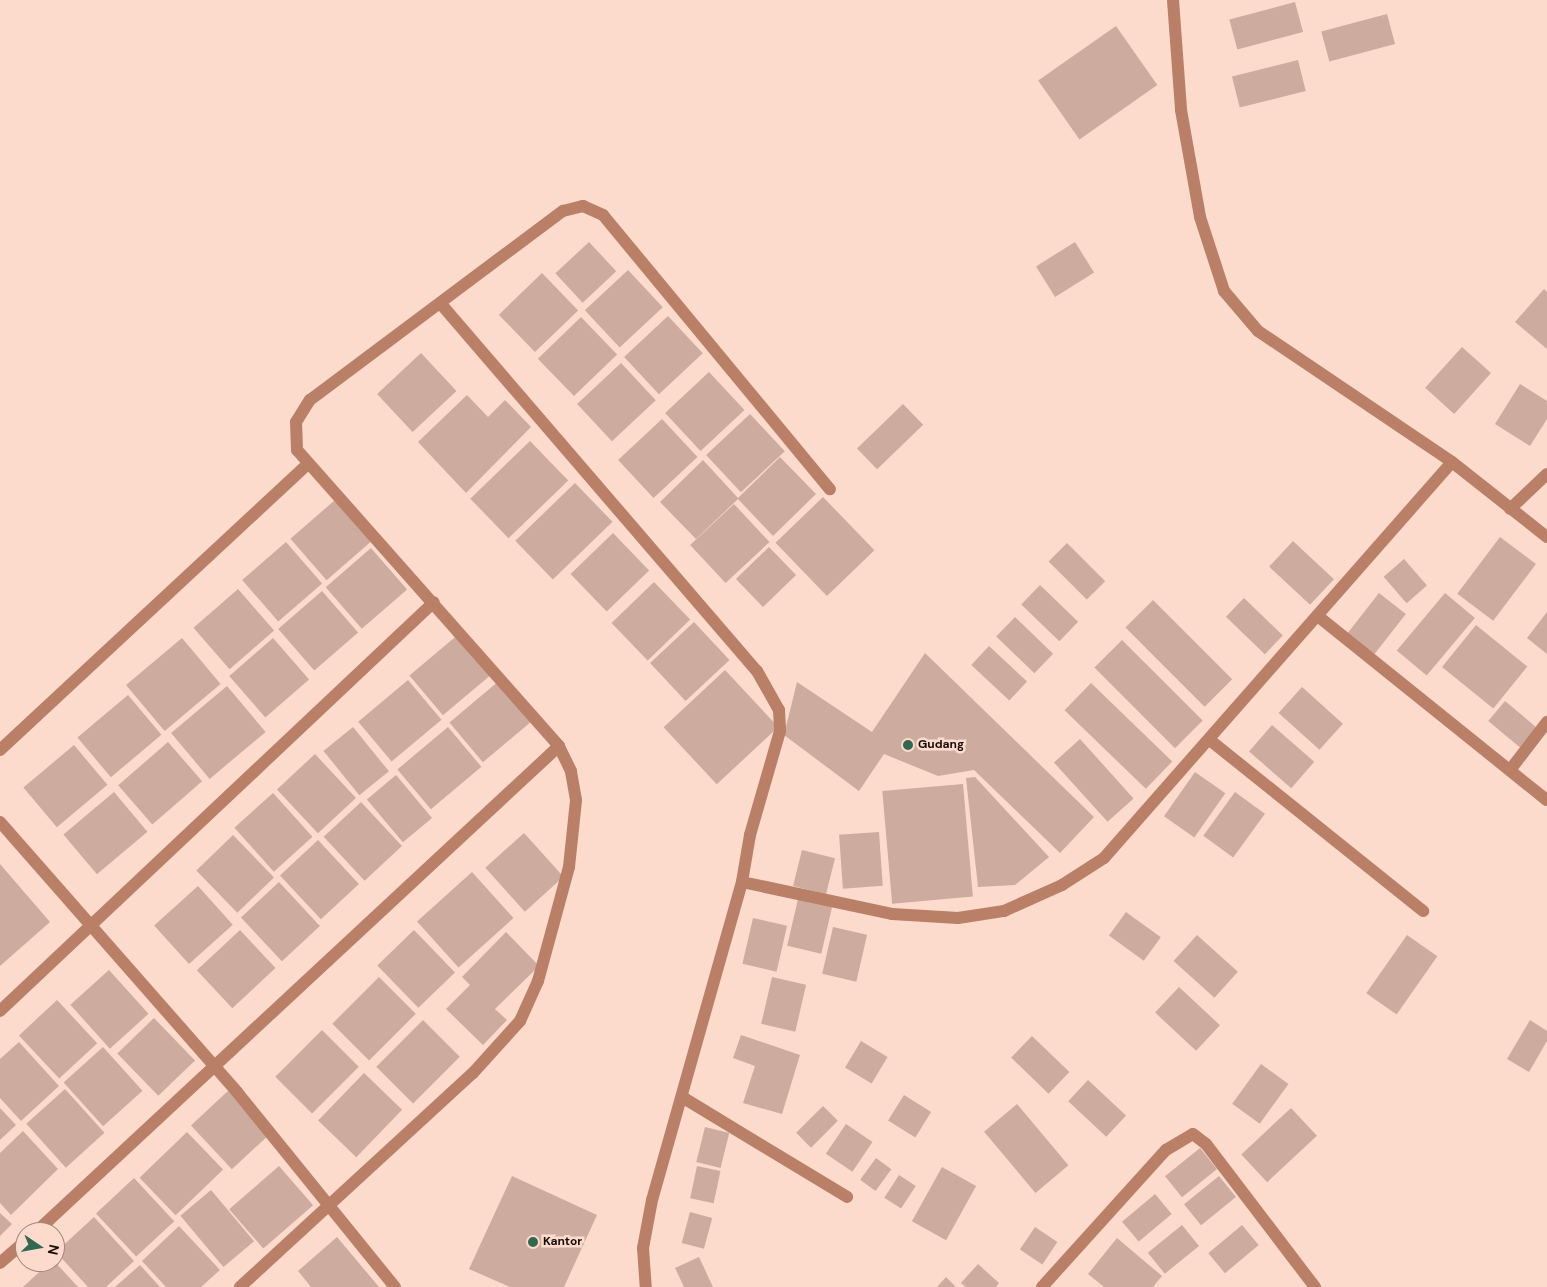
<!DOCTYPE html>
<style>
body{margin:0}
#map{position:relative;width:1547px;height:1287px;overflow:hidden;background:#fcdacc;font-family:"DM Sans",sans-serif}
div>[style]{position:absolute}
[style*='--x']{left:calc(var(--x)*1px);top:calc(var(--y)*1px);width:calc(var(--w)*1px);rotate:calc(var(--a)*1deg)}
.building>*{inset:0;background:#cdac9f;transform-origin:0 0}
.street>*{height:12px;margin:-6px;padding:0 6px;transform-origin:6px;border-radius:6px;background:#b97f67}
.dots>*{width:14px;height:14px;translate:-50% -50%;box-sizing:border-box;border:2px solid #fcdacc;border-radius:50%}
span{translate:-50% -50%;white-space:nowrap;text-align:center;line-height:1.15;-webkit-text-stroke:5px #fcdacc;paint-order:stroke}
.poi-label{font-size:12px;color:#170c08;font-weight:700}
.left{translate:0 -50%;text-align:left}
.north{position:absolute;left:15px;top:1222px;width:50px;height:50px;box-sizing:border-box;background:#fcdacc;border:1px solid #a0887e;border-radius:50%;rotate:102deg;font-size:14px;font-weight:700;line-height:20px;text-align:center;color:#170c08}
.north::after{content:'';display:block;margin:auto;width:18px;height:22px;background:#306850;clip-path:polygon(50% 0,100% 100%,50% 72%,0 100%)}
</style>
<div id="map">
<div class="building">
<i style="left:1295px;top:2px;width:31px;height:68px;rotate:75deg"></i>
<i style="left:1387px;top:14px;width:31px;height:68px;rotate:75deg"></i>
<i style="left:1116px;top:26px;width:72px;height:95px;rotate:55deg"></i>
<i style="left:1298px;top:60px;width:32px;height:68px;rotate:76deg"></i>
<i style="left:589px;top:242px;width:40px;height:46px;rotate:47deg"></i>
<i style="left:1075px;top:242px;width:36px;height:46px;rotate:58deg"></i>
<i style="left:628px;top:270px;width:51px;height:59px;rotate:47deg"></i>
<i style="left:542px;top:273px;width:52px;height:60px;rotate:46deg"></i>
<i style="clip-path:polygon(1544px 289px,1547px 292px,1547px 349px,1515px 322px)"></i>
<i style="left:668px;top:316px;width:51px;height:60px;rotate:47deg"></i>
<i style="left:581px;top:317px;width:52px;height:60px;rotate:46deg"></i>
<i style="left:1462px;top:347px;width:39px;height:55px;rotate:42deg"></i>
<i style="left:421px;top:353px;width:52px;height:60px;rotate:47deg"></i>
<i style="left:621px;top:363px;width:51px;height:60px;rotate:47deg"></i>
<i style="left:709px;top:372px;width:52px;height:60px;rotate:47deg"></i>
<i style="clip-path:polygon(1520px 384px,1547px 401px,1547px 419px,1530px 446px,1495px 424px)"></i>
<i style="clip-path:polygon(467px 395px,488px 417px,505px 400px,531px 427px,466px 493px,418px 442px)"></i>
<i style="left:903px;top:404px;width:29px;height:64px;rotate:46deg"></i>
<i style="left:750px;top:414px;width:51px;height:60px;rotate:47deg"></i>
<i style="left:662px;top:419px;width:52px;height:60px;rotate:47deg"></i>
<i style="left:530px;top:441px;width:55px;height:83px;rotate:46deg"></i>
<i style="clip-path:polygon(780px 457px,816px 494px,773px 536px,738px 499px,696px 539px,660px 502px,703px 460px,738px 498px)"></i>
<i style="left:575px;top:483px;width:54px;height:83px;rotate:46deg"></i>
<i style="left:823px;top:497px;width:74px;height:66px;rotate:46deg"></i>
<i style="left:335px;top:500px;width:55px;height:59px;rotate:49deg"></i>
<i style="left:734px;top:504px;width:52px;height:60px;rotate:47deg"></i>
<i style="left:613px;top:533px;width:52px;height:59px;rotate:46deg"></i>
<i style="left:1500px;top:537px;width:45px;height:71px;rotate:37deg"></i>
<i style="left:1293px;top:541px;width:56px;height:35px;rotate:43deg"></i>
<i style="left:286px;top:542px;width:55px;height:58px;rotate:49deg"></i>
<i style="left:1067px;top:543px;width:54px;height:26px;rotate:45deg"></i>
<i style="left:769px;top:547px;width:39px;height:46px;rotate:46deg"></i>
<i style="left:371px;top:548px;width:55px;height:60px;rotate:49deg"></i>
<i style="left:1404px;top:559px;width:35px;height:27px;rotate:49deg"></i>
<i style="left:654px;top:582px;width:52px;height:59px;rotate:46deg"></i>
<i style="left:1040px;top:585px;width:53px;height:27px;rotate:44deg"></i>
<i style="left:238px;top:589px;width:55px;height:59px;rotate:49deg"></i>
<i style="left:322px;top:591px;width:55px;height:58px;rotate:49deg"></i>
<i style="left:1379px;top:593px;width:34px;height:53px;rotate:38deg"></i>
<i style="left:1445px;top:593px;width:39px;height:75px;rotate:40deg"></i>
<i style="left:1244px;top:598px;width:54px;height:26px;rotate:44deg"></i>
<i style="left:1153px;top:600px;width:112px;height:39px;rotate:45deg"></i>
<i style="clip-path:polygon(1547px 612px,1547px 654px,1527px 638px)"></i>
<i style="left:1015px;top:617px;width:53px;height:27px;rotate:44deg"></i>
<i style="left:694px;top:622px;width:52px;height:60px;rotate:47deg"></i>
<i style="left:1476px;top:625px;width:66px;height:54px;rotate:39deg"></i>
<i style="left:460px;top:633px;width:52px;height:66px;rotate:50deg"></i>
<i style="left:182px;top:638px;width:60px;height:73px;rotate:50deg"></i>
<i style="left:273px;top:638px;width:55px;height:58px;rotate:49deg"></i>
<i style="left:1122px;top:640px;width:114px;height:39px;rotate:45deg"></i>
<i style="left:989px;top:646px;width:52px;height:26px;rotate:43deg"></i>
<i style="clip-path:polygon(925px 653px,1094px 817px,1060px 853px,974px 770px,938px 776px,884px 754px,859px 791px,784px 735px,797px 682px,872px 732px)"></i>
<i style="left:725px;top:670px;width:78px;height:84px;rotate:47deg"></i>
<i style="left:408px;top:680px;width:52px;height:65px;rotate:50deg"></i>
<i style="left:500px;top:680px;width:52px;height:66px;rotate:50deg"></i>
<i style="left:1091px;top:683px;width:113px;height:38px;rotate:44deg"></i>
<i style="left:227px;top:686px;width:60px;height:73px;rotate:50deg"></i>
<i style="left:1302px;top:687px;width:55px;height:35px;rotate:42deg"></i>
<i style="left:128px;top:695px;width:52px;height:66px;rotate:50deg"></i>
<i style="left:1505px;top:701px;width:45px;height:26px;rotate:40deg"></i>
<i style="left:1272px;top:725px;width:56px;height:35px;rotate:41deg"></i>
<i style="left:353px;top:727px;width:57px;height:38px;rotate:51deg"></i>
<i style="left:448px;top:727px;width:52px;height:66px;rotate:50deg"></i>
<i style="left:1080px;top:739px;width:80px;height:35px;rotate:48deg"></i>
<i style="left:168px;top:742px;width:52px;height:66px;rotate:49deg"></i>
<i style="left:74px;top:745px;width:52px;height:66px;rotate:50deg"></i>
<i style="left:315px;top:754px;width:60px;height:52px;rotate:47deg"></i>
<i style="left:1195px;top:772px;width:37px;height:54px;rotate:35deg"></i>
<i style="left:396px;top:775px;width:56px;height:38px;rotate:50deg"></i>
<i style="clip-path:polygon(975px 777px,1049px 857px,1015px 885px,978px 887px,966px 778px)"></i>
<i style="left:963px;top:784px;width:113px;height:81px;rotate:85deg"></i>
<i style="left:114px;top:792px;width:52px;height:66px;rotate:50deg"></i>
<i style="left:1235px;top:792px;width:37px;height:54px;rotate:36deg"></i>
<i style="left:273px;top:793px;width:59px;height:52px;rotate:48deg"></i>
<i style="left:361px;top:802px;width:60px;height:51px;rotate:47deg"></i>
<i style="left:879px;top:832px;width:54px;height:40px;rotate:86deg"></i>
<i style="left:524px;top:833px;width:59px;height:52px;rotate:48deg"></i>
<i style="left:233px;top:835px;width:59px;height:51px;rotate:46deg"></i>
<i style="left:318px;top:840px;width:60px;height:52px;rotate:47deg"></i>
<i style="left:802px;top:850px;width:34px;height:37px;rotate:14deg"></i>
<i style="clip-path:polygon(0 864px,50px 922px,0 966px)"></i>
<i style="left:472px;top:872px;width:62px;height:74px;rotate:48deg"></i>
<i style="left:279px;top:882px;width:60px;height:52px;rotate:47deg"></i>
<i style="left:198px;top:886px;width:52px;height:59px;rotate:48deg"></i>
<i style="left:798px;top:899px;width:35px;height:48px;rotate:13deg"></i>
<i style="left:1126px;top:912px;width:43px;height:29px;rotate:36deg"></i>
<i style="left:753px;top:918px;width:35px;height:47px;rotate:13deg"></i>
<i style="left:833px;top:927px;width:35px;height:48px;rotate:13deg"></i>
<i style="left:240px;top:930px;width:52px;height:59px;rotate:47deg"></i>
<i style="left:414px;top:930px;width:59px;height:51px;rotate:46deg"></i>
<i style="clip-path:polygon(506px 932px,539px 966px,495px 1009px,507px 1020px,483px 1045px,446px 1009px,470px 985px,462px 977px)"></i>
<i style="left:1197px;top:935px;width:55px;height:35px;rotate:42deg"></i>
<i style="left:1407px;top:935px;width:37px;height:71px;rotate:35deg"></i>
<i style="left:109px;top:970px;width:59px;height:52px;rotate:48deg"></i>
<i style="left:379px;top:977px;width:52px;height:66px;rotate:45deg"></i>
<i style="left:772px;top:977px;width:35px;height:48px;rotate:13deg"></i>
<i style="left:1179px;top:987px;width:56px;height:35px;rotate:43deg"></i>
<i style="left:57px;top:1000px;width:59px;height:52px;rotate:47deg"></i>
<i style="left:154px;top:1018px;width:59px;height:51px;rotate:46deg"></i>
<i style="left:423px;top:1020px;width:52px;height:66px;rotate:45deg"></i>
<i style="clip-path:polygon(1530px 1020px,1547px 1031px,1547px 1041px,1529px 1072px,1507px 1059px)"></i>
<i style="left:322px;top:1030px;width:52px;height:66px;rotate:45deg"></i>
<i style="clip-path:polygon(741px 1035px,800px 1055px,782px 1114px,743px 1103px,755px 1066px,733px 1058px)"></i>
<i style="left:1032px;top:1036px;width:52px;height:30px;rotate:44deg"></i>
<i style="left:861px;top:1041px;width:31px;height:31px;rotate:31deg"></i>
<i style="clip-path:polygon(19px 1042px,59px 1086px,21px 1121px,0 1098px,0 1059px)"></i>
<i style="left:103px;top:1047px;width:59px;height:53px;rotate:48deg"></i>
<i style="left:1261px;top:1064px;width:34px;height:49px;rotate:36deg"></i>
<i style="left:364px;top:1073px;width:53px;height:66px;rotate:44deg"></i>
<i style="left:1088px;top:1080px;width:52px;height:29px;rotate:43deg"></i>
<i style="left:65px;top:1089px;width:59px;height:52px;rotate:48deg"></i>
<i style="left:229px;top:1090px;width:60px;height:52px;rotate:47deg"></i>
<i style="left:904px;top:1095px;width:32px;height:30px;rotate:32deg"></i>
<i style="left:1017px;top:1104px;width:80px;height:43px;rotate:50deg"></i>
<i style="left:823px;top:1106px;width:21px;height:38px;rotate:45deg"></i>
<i style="clip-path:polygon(0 1108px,16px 1125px,0 1140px)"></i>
<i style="left:1291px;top:1108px;width:38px;height:68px;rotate:47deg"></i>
<i style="left:846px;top:1124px;width:32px;height:36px;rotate:34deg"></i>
<i style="left:705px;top:1127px;width:25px;height:36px;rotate:14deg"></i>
<i style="clip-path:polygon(23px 1131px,58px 1169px,11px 1215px,0 1203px,0 1153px)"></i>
<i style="left:187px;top:1132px;width:52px;height:66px;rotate:46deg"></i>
<i style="left:1200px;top:1148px;width:27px;height:45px;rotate:51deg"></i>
<i style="left:876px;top:1158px;width:19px;height:27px;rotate:36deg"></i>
<i style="left:279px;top:1166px;width:52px;height:66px;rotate:49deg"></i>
<i style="left:697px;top:1166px;width:24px;height:33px;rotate:12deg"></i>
<i style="left:942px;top:1167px;width:39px;height:62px;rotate:29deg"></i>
<i style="left:899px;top:1175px;width:20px;height:27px;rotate:33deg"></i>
<i style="clip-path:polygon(512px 1176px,597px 1215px,564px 1287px,510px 1287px,469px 1269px)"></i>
<i style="left:1219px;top:1176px;width:27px;height:45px;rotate:51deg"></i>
<i style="left:134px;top:1178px;width:59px;height:52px;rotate:47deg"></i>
<i style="left:211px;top:1190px;width:67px;height:40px;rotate:50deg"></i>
<i style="left:1155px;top:1194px;width:26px;height:43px;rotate:50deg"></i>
<i style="left:690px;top:1212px;width:23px;height:32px;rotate:15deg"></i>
<i style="clip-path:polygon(0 1213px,12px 1224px,0 1236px)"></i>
<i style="clip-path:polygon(94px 1217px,134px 1261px,106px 1287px,88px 1287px,56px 1252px)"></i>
<i style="left:1182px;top:1225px;width:27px;height:44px;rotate:51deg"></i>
<i style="left:1242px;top:1225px;width:26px;height:44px;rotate:50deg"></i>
<i style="clip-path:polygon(179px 1226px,220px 1270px,201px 1287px,166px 1287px,142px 1261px)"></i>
<i style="left:1035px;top:1227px;width:27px;height:27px;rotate:34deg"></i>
<i style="clip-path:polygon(337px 1237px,379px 1287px,311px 1287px,298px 1271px)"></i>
<i style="clip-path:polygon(1117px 1238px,1162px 1276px,1153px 1287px,1104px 1287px,1088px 1274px)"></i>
<i style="clip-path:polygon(699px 1257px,713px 1287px,684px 1287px,675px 1268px)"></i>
<i style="clip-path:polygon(50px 1262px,55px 1262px,78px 1287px,23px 1287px)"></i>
<i style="clip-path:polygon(978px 1264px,999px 1283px,996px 1287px,966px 1287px,961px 1283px)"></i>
<i style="clip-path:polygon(140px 1265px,160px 1287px,115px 1287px)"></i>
<i style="clip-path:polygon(946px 1277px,956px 1287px,937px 1287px)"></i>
</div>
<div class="street">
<i style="--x:1173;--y:0;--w:110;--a:85.8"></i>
<i style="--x:1181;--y:110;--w:109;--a:79.9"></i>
<i style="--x:1200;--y:217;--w:78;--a:72"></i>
<i style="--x:1224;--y:291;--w:52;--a:49.6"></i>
<i style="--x:1258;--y:331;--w:234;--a:34"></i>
<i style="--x:441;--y:304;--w:484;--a:49.3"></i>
<i style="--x:757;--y:671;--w:45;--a:60.6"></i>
<i style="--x:779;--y:710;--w:21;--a:87"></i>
<i style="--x:780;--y:731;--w:108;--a:106.1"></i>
<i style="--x:750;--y:835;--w:48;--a:99.7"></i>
<i style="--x:742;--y:882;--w:330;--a:105.8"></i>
<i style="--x:652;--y:1200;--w:49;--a:100.6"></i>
<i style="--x:643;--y:1248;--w:39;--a:86"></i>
<i style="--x:1510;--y:509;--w:51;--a:-43.4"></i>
<i style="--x:1319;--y:617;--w:292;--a:38.8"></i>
<i style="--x:1211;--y:741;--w:272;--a:38.7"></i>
<i style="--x:0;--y:750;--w:420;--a:-42.9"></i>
<i style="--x:1510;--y:770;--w:61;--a:-52.4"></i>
<i style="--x:0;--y:822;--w:359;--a:48.7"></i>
<i style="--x:237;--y:1092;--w:251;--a:51"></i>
<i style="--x:742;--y:882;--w:153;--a:12"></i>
<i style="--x:892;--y:914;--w:66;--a:3.5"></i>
<i style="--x:958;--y:918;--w:47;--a:-8.7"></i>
<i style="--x:1004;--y:911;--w:64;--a:-24.1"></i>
<i style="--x:1062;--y:885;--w:50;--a:-32.7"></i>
<i style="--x:1104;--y:858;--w:527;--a:-48.69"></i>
<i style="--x:1452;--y:462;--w:121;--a:38.3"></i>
<i style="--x:0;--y:1011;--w:596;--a:-43.3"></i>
<i style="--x:682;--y:1097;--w:193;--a:31.2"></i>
<i style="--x:36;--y:1232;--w:714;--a:-42.9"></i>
<i style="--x:559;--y:746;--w:395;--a:-131.5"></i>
<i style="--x:297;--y:450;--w:28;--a:-92"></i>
<i style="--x:296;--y:422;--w:26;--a:-58"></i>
<i style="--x:310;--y:400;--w:316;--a:-36.8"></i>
<i style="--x:563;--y:211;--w:21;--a:-14"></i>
<i style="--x:583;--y:206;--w:22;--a:24"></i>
<i style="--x:603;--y:215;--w:356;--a:50.4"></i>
<i style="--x:0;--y:1263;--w:33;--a:-41"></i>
<i style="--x:240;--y:1287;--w:316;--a:-42.6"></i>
<i style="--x:473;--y:1073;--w:70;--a:-47.9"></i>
<i style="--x:520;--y:1021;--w:44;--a:-65.8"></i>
<i style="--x:538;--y:981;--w:118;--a:-74.8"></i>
<i style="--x:569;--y:867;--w:67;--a:-84"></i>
<i style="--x:576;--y:800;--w:29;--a:-100"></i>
<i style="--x:571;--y:771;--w:28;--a:-116"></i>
<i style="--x:1042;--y:1287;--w:185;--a:-47.9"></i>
<i style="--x:1166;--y:1150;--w:31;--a:-31"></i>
<i style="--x:1193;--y:1134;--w:16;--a:38"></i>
<i style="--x:1206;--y:1144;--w:180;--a:52.7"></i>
</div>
<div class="dots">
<i style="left:908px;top:745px;background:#306850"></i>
<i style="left:533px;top:1242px;background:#306850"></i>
</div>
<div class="poi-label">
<span class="left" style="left:918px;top:745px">Gudang</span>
<span class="left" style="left:543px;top:1242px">Kantor</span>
</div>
<div class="north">N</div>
</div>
